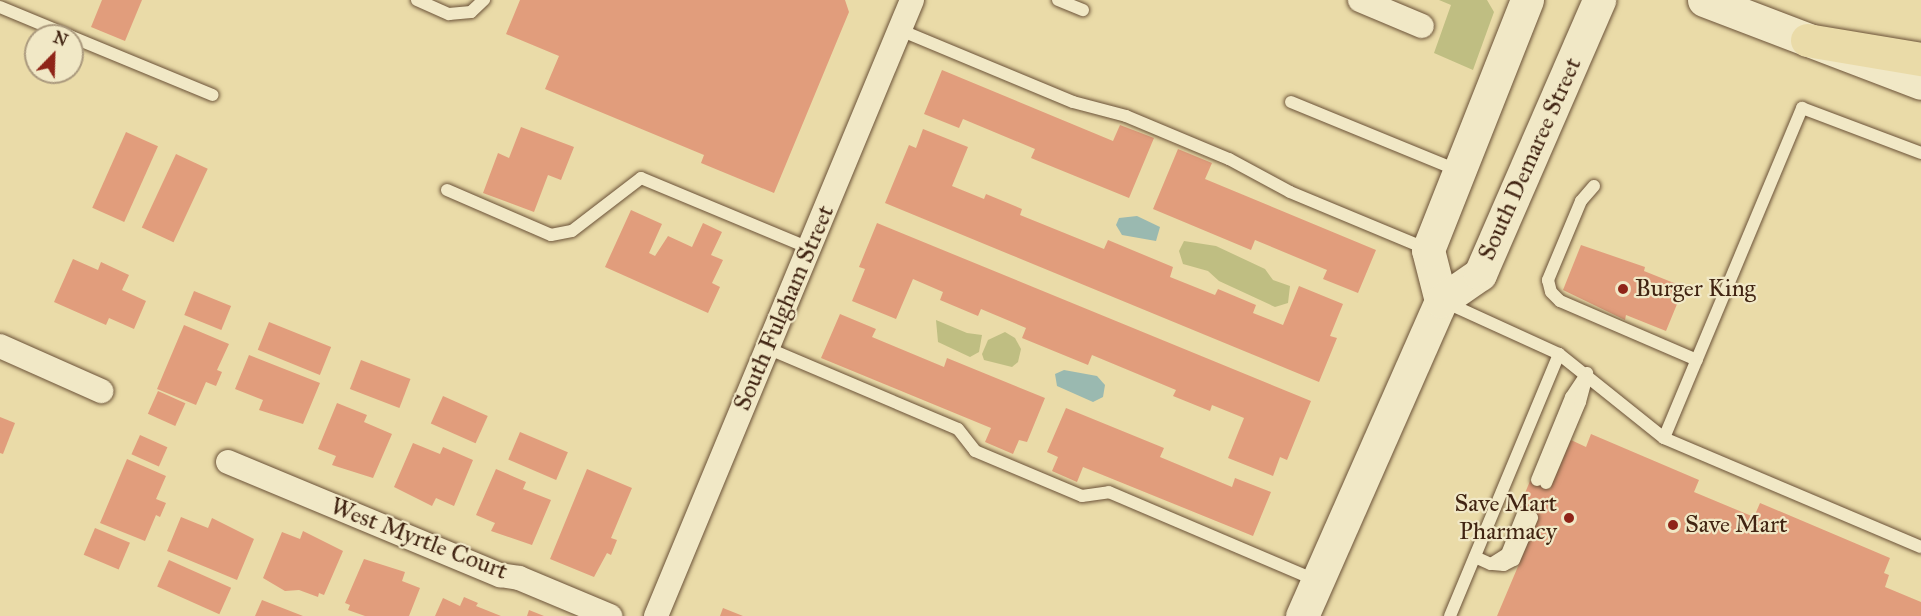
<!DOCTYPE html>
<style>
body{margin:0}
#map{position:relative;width:1921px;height:616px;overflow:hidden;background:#eadba8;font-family:"IM FELL Great Primer",serif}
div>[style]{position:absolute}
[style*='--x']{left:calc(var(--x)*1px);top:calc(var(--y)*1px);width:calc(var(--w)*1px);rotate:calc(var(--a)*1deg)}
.green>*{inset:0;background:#bfbe82}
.water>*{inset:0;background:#9ab9b0}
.building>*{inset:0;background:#e19d7c;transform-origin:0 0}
.roads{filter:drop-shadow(0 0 2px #6b5238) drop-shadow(0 0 2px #6b5238)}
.lane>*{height:12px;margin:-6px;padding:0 6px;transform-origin:6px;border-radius:6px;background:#f1e8c6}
.street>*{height:24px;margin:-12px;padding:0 12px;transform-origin:12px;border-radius:12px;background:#f1e8c6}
.secondary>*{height:33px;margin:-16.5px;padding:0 16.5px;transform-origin:16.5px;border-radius:16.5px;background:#f1e8c6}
.highway>*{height:33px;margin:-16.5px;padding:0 16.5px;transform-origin:16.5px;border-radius:16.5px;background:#eadba8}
.dots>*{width:16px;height:16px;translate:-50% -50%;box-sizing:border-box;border:3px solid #f1e8c6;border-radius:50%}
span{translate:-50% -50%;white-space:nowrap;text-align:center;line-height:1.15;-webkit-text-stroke:4.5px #f1e8c6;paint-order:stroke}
.street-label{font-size:24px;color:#412412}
.poi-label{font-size:24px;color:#412412}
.left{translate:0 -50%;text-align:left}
.right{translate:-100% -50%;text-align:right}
.north{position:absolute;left:24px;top:24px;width:60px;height:60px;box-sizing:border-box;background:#f1e8c6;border:2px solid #ab9a7e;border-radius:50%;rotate:23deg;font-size:16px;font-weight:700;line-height:24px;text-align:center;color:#412412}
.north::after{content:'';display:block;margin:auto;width:21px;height:27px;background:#8f2418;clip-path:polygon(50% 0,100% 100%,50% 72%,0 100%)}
</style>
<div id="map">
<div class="green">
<i style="clip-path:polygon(1439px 0,1487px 0,1494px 12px,1473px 70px,1434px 53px,1451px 5px)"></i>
<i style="clip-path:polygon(1184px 241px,1216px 246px,1265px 269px,1273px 280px,1290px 286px,1288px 303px,1275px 307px,1219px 281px,1208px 271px,1183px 264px,1179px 251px)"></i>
<i style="clip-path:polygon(936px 320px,967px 333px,982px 335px,979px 352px,970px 357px,938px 342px)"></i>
<i style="clip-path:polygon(1005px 332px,1015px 338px,1021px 349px,1018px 362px,1012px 367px,984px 360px,982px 354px,988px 340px)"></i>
</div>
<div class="water">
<i style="clip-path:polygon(1137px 216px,1160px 227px,1156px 241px,1122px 235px,1116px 225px,1119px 218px)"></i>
<i style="clip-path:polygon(1064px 370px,1097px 376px,1105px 385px,1103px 397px,1093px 402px,1057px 386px,1055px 374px)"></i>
</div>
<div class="building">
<i style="clip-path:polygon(102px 0,142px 0,125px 41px,91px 27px)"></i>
<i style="clip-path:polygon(520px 0,845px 0,849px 12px,774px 193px,701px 163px,704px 155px,545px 89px,559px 56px,506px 34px)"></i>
<i style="clip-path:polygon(942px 70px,1113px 141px,1120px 125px,1154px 138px,1129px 198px,1031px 158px,1035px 149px,963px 119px,959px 128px,924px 114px)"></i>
<i style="clip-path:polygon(521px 127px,574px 147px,561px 180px,548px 175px,534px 212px,483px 193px,498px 153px,509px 158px)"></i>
<i style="clip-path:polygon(923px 129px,968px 147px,952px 186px,984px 199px,986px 194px,1022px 209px,1020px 215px,1104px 249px,1108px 240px,1173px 267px,1170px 277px,1215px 295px,1218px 289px,1256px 305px,1253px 313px,1283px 325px,1299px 286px,1343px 304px,1330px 336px,1337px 338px,1319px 382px,885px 203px,909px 145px,916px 148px)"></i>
<i style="left:126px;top:132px;width:35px;height:83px;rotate:24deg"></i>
<i style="clip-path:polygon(1178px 149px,1212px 163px,1205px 179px,1376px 250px,1358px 293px,1323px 279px,1327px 270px,1255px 240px,1251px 250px,1153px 209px)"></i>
<i style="left:176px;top:154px;width:35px;height:81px;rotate:25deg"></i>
<i style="clip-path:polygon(631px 210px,662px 224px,649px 253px,655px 256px,668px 236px,692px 247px,703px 223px,722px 232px,711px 255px,723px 260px,712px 283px,720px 287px,708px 313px,605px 267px)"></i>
<i style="clip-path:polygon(877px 223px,1311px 401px,1287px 460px,1280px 457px,1273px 476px,1228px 458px,1244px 418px,1212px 405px,1210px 411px,1173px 396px,1176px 390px,1092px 355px,1088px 365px,1022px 338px,1026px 328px,981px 309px,978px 316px,940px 300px,943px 292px,913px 279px,896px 319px,852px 301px,865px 269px,859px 267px)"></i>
<i style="clip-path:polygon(1581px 245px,1645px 267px,1644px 271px,1684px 287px,1666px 331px,1626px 315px,1625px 320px,1563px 290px)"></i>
<i style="clip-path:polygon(73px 259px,98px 270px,101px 262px,129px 275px,122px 290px,146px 301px,134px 329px,109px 318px,106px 325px,54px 302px)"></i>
<i style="left:194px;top:291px;width:40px;height:26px;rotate:22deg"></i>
<i style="clip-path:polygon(840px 314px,876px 329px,872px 337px,944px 367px,947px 358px,1045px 398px,1027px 442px,1019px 440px,1013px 454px,985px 442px,991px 428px,821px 358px)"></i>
<i style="left:269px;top:322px;width:67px;height:30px;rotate:22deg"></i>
<i style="clip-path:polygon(184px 325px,229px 344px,217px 370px,222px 372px,216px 386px,206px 382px,196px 405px,157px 389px)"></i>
<i style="clip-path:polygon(249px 355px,320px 383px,303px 424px,259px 410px,263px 400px,235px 389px)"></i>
<i style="left:361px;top:360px;width:53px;height:31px;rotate:21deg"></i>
<i style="left:158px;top:391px;width:30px;height:25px;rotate:24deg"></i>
<i style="left:443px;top:396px;width:49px;height:30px;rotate:24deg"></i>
<i style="clip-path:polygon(337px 403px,367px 415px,364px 422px,392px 434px,373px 478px,332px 465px,336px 456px,318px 449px)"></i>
<i style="clip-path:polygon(1066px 408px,1164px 448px,1160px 457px,1232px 487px,1235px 478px,1271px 492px,1253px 536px,1083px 467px,1077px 482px,1052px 471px,1058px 457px,1047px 452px)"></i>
<i style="clip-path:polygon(0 417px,15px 423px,3px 454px,0 453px)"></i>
<i style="left:520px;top:432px;width:52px;height:30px;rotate:23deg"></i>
<i style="clip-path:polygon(1591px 434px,1699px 480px,1694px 492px,1754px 517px,1760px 503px,1890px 558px,1884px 573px,1889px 575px,1885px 587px,1921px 602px,1921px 616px,1497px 616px,1538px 519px,1518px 510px,1530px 481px,1550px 489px,1571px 440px,1586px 447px)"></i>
<i style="left:140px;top:435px;width:30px;height:21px;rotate:24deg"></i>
<i style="clip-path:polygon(413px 443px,440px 454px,443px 447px,473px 460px,454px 506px,436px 498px,432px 506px,394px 487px)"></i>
<i style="clip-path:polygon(127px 459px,166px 476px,156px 499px,166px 503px,160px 517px,156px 515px,145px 541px,100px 523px)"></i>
<i style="clip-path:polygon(496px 469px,526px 482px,523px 489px,551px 500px,532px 545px,491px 531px,495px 523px,476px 515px)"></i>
<i style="clip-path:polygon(587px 469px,632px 488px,611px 538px,617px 540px,611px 555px,607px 553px,594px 577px,550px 559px)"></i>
<i style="clip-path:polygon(181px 517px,208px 528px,212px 518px,254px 539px,237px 580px,167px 551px)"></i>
<i style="left:95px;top:528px;width:38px;height:29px;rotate:23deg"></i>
<i style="clip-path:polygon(303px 531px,343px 551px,324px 595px,319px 593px,318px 597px,299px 590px,285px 591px,263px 578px,282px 532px,300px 539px)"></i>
<i style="clip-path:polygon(364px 559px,405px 572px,402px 581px,420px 588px,409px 616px,365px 616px,348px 610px,350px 605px,345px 603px)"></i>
<i style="left:169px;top:560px;width:68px;height:29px;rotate:24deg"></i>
<i style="clip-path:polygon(464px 597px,478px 603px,476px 606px,501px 616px,435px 616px,443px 598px,460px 606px)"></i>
<i style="clip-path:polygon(262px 600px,303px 616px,255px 616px)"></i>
<i style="clip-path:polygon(723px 608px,743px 616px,720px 616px)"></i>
<i style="clip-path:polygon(529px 610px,544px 616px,527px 616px)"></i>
</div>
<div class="roads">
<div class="lane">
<i style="--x:417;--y:0;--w:35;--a:24"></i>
<i style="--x:449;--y:14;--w:22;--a:-5"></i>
<i style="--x:471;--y:12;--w:18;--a:-43"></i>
<i style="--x:1058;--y:0;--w:27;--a:22"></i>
<i style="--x:0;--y:7;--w:76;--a:22.5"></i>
<i style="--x:900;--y:30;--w:187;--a:22.6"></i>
<i style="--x:1073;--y:102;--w:55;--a:14.8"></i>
<i style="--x:1126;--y:116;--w:112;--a:22.7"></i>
<i style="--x:1229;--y:159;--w:69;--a:28.4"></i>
<i style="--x:1290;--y:192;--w:148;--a:22.6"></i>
<i style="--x:72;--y:37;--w:152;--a:22.4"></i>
<i style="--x:1291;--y:102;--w:182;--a:22.3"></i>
<i style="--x:1594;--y:186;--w:20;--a:131"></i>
<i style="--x:1581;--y:201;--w:86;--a:112.7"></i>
<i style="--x:1548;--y:280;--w:12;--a:76"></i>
<i style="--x:1551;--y:292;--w:13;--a:45"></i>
<i style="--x:1560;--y:301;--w:149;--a:23.3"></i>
<i style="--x:447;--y:190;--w:113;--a:23.4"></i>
<i style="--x:551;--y:235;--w:21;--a:-11"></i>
<i style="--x:572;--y:231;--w:87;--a:-37.5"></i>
<i style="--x:641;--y:178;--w:182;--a:22.6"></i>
<i style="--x:1445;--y:302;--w:125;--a:24.5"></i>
<i style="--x:1559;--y:354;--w:134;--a:38.7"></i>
<i style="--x:1664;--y:438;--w:279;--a:23"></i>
<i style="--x:767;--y:348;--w:207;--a:23"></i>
<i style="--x:958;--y:429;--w:28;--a:52"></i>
<i style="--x:975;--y:451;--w:116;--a:22.8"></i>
<i style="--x:1082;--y:496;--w:27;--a:-8"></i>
<i style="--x:1109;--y:492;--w:224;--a:23.1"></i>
<i style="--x:1664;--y:438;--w:358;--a:-67.3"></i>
<i style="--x:1802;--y:108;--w:127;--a:20.7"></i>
<i style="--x:1537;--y:480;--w:90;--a:-67.7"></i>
<i style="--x:1571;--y:397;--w:29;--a:-56"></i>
<i style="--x:1546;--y:483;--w:88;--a:-67.2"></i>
<i style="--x:1580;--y:402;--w:23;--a:-75"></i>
<i style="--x:1475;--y:557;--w:17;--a:24"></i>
<i style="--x:1491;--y:564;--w:19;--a:-32"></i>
<i style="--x:1507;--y:554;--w:43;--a:-68.2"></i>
<i style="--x:1493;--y:564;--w:11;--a:5"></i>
<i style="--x:1504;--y:565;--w:11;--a:-27"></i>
<i style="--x:1514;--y:560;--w:46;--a:-66.8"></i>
<i style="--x:1450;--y:616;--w:284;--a:-67.4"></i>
</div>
<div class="street">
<i style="--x:1360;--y:0;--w:67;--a:22.8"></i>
<i style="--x:0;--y:346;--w:111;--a:24"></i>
<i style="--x:228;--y:462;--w:295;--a:22.6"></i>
<i style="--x:500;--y:575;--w:19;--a:9"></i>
<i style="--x:519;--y:578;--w:99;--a:22.7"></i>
<i style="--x:656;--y:616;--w:667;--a:-67.43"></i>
</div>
<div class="secondary">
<i style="--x:1704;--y:0;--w:232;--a:20.9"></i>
<i style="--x:1441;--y:301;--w:53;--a:-104.3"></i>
<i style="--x:1428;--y:250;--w:269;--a:-68.4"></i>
<i style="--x:1302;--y:616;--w:344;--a:-66.2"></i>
<i style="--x:1441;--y:301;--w:47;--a:-34.7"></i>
<i style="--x:1480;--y:274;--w:299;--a:-66.5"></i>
</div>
<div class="highway">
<i style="--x:1807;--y:40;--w:116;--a:9.5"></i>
</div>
</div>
<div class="dots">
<i style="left:1623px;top:289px;background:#8f2418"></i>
<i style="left:1569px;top:518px;background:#8f2418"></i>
<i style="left:1673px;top:525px;background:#8f2418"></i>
</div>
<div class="street-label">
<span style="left:1530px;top:159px;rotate:-66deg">South Demaree Street</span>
<span style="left:784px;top:308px;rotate:-67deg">South Fulgham Street</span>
<span style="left:419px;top:539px;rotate:21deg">West Myrtle Court</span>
</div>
<div class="poi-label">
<span class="left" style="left:1635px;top:289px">Burger King</span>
<span class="right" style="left:1557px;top:518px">Save Mart<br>Pharmacy</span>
<span class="left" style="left:1685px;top:525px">Save Mart</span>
</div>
<div class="north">N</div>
</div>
